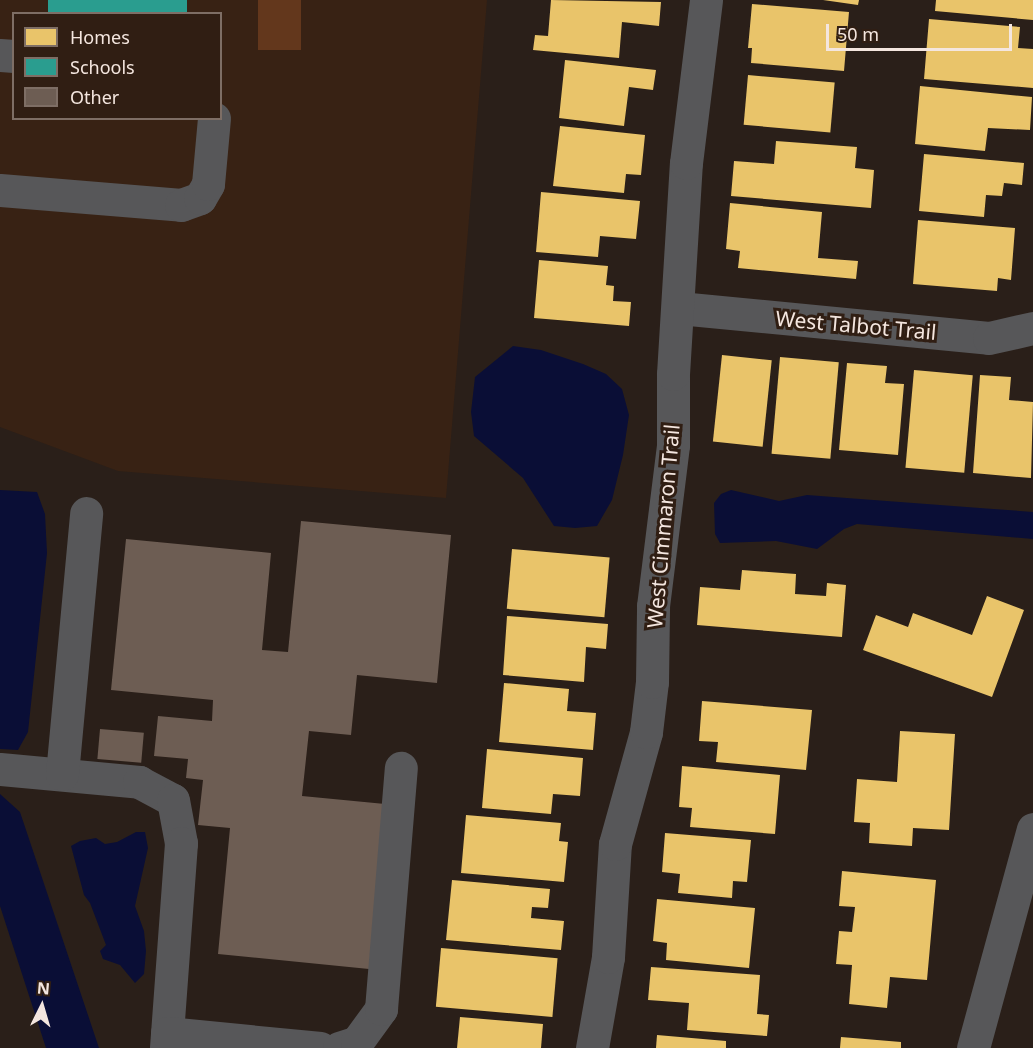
<!DOCTYPE html>
<style>
body{margin:0}
#map{position:relative;width:1033px;height:1048px;overflow:hidden;background:#2a1f19;font-family:"Noto Sans",sans-serif}
div>[style]{position:absolute}
[style*='--x']{left:calc(var(--x)*1px);top:calc(var(--y)*1px);width:calc(var(--w)*1px);rotate:calc(var(--a)*1deg)}
.built>*{inset:0;background:#382214}
.green>*{inset:0;background:#63371c;transform-origin:0 0}
.water>*{inset:0;background:#0a0e36}
.homes>*{inset:0;background:#e9c46a;transform-origin:0 0}
.schools>*{inset:0;background:#2a9d8f;transform-origin:0 0}
.building>*{inset:0;background:#6d5d53;transform-origin:0 0}
.minor>*{height:33px;margin:-16.5px;padding:0 16.5px;transform-origin:16.5px;border-radius:16.5px;background:#575759}
span{translate:-50% -50%;white-space:nowrap;text-align:center;line-height:1.15;-webkit-text-stroke:6px #301e13;paint-order:stroke}
.street-label{font-size:21px;color:#f4e6df}
.legend{position:absolute;left:12px;top:12px;width:210px;height:108px;box-sizing:border-box;background:#301e13;border:2px solid #7e6e65;margin:0;padding:8px 10px;list-style:none;font-size:18px;color:#f4e6df}
.legend li{display:flex;align-items:center;gap:12px;height:30px}
.legend b{width:30px;border:2px solid #7e6e65}
.north{position:absolute;left:12px;top:976px;width:60px;height:60px;-webkit-text-stroke:4px #301e13;paint-order:stroke;rotate:5deg;font-size:16px;font-weight:700;line-height:24px;text-align:center;color:#f4e6df}
.north::after{content:'';display:block;margin:auto;width:21px;height:27px;background:#f4e6df;clip-path:polygon(50% 0,100% 100%,50% 72%,0 100%)}
.scale{position:absolute;left:826px;top:24px;width:186px;height:27px;box-sizing:border-box;border:3px solid #f4e6df;border-top:0;padding-left:8px;font-size:18px;line-height:21px;white-space:nowrap;color:#f4e6df;-webkit-text-stroke:4px #301e13;paint-order:stroke}
</style>
<div id="map">
<div class="built">
<i style="clip-path:polygon(evenodd,0 0,487px 0,446px 498px,118px 471px,0 427px,0 0,14px 14px,220px 14px,220px 118px,14px 118px,14px 14px)"></i>
</div>
<div class="green">
<i style="left:258px;top:0;width:43px;height:50px"></i>
</div>
<div class="water">
<i style="clip-path:polygon(513px 346px,541px 350px,583px 364px,606px 374px,622px 389px,629px 415px,623px 455px,612px 500px,597px 526px,575px 528px,554px 526px,523px 478px,474px 436px,471px 412px,475px 377px)"></i>
<i style="clip-path:polygon(0 490px,37px 492px,45px 514px,47px 553px,28px 732px,18px 750px,0 749px)"></i>
<i style="clip-path:polygon(731px 490px,779px 501px,807px 495px,1033px 512px,1033px 539px,857px 524px,844px 529px,817px 549px,776px 541px,720px 543px,715px 534px,714px 503px,721px 494px)"></i>
<i style="clip-path:polygon(0 794px,20px 812px,99px 1048px,46px 1048px,0 906px)"></i>
<i style="clip-path:polygon(136px 832px,145px 832px,148px 848px,135px 906px,144px 931px,146px 951px,144px 974px,135px 983px,120px 965px,103px 959px,100px 951px,106px 945px,90px 903px,84px 895px,71px 846px,80px 841px,96px 838px,105px 844px,117px 842px)"></i>
</div>
<div class="homes">
<i style="clip-path:polygon(551px 0,661px 2px,659px 26px,622px 22px,619px 58px,533px 50px,535px 35px,548px 36px)"></i>
<i style="clip-path:polygon(823px 0,859px 0,858px 5px)"></i>
<i style="clip-path:polygon(936px 0,1033px 0,1033px 20px,935px 11px)"></i>
<i style="clip-path:polygon(752px 4px,849px 12px,844px 71px,751px 63px,752px 48px,748px 48px)"></i>
<i style="clip-path:polygon(929px 19px,1020px 27px,1018px 48px,1033px 49px,1033px 88px,924px 79px)"></i>
<i style="clip-path:polygon(565px 60px,656px 70px,653px 90px,629px 87px,624px 126px,559px 118px)"></i>
<i style="left:748px;top:75px;width:87px;height:50px;rotate:5deg"></i>
<i style="clip-path:polygon(920px 86px,1032px 97px,1030px 130px,988px 128px,985px 151px,915px 144px)"></i>
<i style="clip-path:polygon(560px 126px,645px 135px,641px 175px,626px 174px,624px 193px,553px 186px)"></i>
<i style="clip-path:polygon(776px 141px,857px 147px,855px 168px,874px 170px,871px 208px,731px 196px,734px 161px,774px 164px)"></i>
<i style="clip-path:polygon(924px 154px,1024px 163px,1022px 185px,1004px 183px,1002px 196px,986px 195px,984px 217px,919px 211px)"></i>
<i style="clip-path:polygon(541px 192px,640px 201px,636px 239px,600px 236px,598px 257px,536px 252px)"></i>
<i style="clip-path:polygon(730px 203px,822px 212px,818px 258px,858px 261px,856px 279px,738px 268px,740px 251px,726px 249px)"></i>
<i style="clip-path:polygon(918px 220px,1015px 228px,1011px 280px,998px 278px,997px 291px,913px 284px)"></i>
<i style="clip-path:polygon(539px 260px,608px 266px,606px 285px,614px 286px,613px 301px,631px 302px,629px 326px,534px 318px)"></i>
<i style="left:722px;top:355px;width:50px;height:87px;rotate:6deg"></i>
<i style="left:780px;top:357px;width:59px;height:97px;rotate:5deg"></i>
<i style="clip-path:polygon(847px 363px,887px 366px,885px 383px,904px 384px,898px 455px,839px 450px)"></i>
<i style="left:914px;top:370px;width:59px;height:98px;rotate:5deg"></i>
<i style="clip-path:polygon(980px 375px,1011px 377px,1009px 400px,1033px 402px,1031px 478px,973px 473px)"></i>
<i style="left:512px;top:549px;width:98px;height:60px;rotate:5deg"></i>
<i style="clip-path:polygon(742px 570px,796px 574px,795px 594px,826px 596px,827px 583px,846px 585px,842px 637px,697px 625px,700px 587px,740px 590px)"></i>
<i style="clip-path:polygon(987px 596px,1024px 610px,992px 697px,863px 650px,876px 615px,908px 627px,913px 613px,972px 635px)"></i>
<i style="clip-path:polygon(507px 616px,608px 624px,606px 649px,586px 647px,584px 682px,503px 675px)"></i>
<i style="clip-path:polygon(504px 683px,569px 689px,567px 711px,596px 713px,593px 750px,499px 742px)"></i>
<i style="clip-path:polygon(702px 701px,812px 710px,806px 770px,716px 762px,718px 742px,699px 741px)"></i>
<i style="clip-path:polygon(900px 731px,955px 734px,949px 830px,913px 828px,912px 846px,869px 843px,870px 823px,854px 822px,857px 779px,897px 782px)"></i>
<i style="clip-path:polygon(487px 749px,583px 758px,580px 796px,553px 794px,551px 814px,482px 808px)"></i>
<i style="clip-path:polygon(682px 766px,780px 775px,775px 834px,690px 827px,692px 808px,679px 807px)"></i>
<i style="clip-path:polygon(466px 815px,561px 823px,559px 841px,568px 842px,564px 882px,461px 873px)"></i>
<i style="clip-path:polygon(665px 833px,751px 840px,747px 882px,733px 881px,732px 898px,678px 893px,680px 874px,662px 872px)"></i>
<i style="clip-path:polygon(842px 871px,936px 880px,927px 980px,890px 977px,887px 1008px,849px 1004px,852px 965px,836px 964px,839px 931px,852px 932px,855px 907px,839px 906px)"></i>
<i style="clip-path:polygon(452px 880px,550px 889px,548px 908px,532px 907px,531px 918px,564px 921px,561px 950px,446px 940px)"></i>
<i style="clip-path:polygon(657px 899px,755px 908px,749px 968px,666px 960px,667px 943px,653px 941px)"></i>
<i style="left:441px;top:948px;width:117px;height:59px;rotate:5deg"></i>
<i style="clip-path:polygon(651px 967px,760px 975px,757px 1014px,769px 1015px,767px 1036px,687px 1030px,689px 1003px,648px 1000px)"></i>
<i style="clip-path:polygon(460px 1017px,543px 1024px,541px 1048px,457px 1048px)"></i>
<i style="clip-path:polygon(657px 1035px,726px 1041px,726px 1048px,656px 1048px)"></i>
<i style="clip-path:polygon(841px 1037px,901px 1042px,901px 1048px,840px 1048px)"></i>
</div>
<div class="schools">
<i style="left:48px;top:0;width:139px;height:14px"></i>
</div>
<div class="building">
<i style="clip-path:polygon(301px 521px,451px 535px,437px 683px,357px 675px,351px 735px,309px 731px,302px 796px,385px 804px,369px 969px,218px 954px,230px 828px,198px 825px,203px 780px,186px 778px,188px 759px,154px 756px,158px 716px,212px 721px,213px 700px,111px 690px,126px 539px,271px 553px,262px 650px,288px 652px)"></i>
<i style="left:100px;top:729px;width:44px;height:30px;rotate:5deg"></i>
</div>
<div class="minor">
<i style="--x:0;--y:55;--w:14;--a:4"></i>
<i style="--x:0;--y:190;--w:182;--a:4.7"></i>
<i style="--x:181;--y:205;--w:20;--a:-20"></i>
<i style="--x:200;--y:198;--w:16;--a:-60"></i>
<i style="--x:208;--y:184;--w:66;--a:-84.8"></i>
<i style="--x:679;--y:308;--w:311;--a:5.5"></i>
<i style="--x:989;--y:338;--w:45;--a:-12.8"></i>
<i style="--x:0;--y:769;--w:140;--a:5.3"></i>
<i style="--x:139;--y:782;--w:38;--a:28"></i>
<i style="--x:173;--y:800;--w:44;--a:79.5"></i>
<i style="--x:181;--y:843;--w:206;--a:94.2"></i>
<i style="--x:62;--y:774;--w:262;--a:-84.7"></i>
<i style="--x:167;--y:1033;--w:154;--a:5.6"></i>
<i style="--x:339;--y:1048;--w:19;--a:-18"></i>
<i style="--x:357;--y:1042;--w:41;--a:-54"></i>
<i style="--x:381;--y:1009;--w:242;--a:-85.3"></i>
<i style="--x:592;--y:1048;--w:92;--a:-80"></i>
<i style="--x:608;--y:957;--w:113;--a:-86.5"></i>
<i style="--x:615;--y:844;--w:116;--a:-74.5"></i>
<i style="--x:646;--y:732;--w:50;--a:-83.2"></i>
<i style="--x:652;--y:682;--w:76;--a:-89.2"></i>
<i style="--x:653;--y:606;--w:162;--a:-82.9"></i>
<i style="--x:673;--y:445;--w:71;--a:-90"></i>
<i style="--x:673;--y:374;--w:211;--a:-86.5"></i>
<i style="--x:686;--y:163;--w:164;--a:-83"></i>
<i style="--x:973;--y:1048;--w:227;--a:-74.7"></i>
</div>
<div class="street-label">
<span style="left:856px;top:325px;rotate:5deg">West Talbot Trail</span>
<span style="left:663px;top:526px;rotate:-85deg">West Cimmaron Trail</span>
</div>
<ul class="legend">
<li><b style="height:16px;background:#e9c46a"></b>Homes</li>
<li><b style="height:16px;background:#2a9d8f"></b>Schools</li>
<li><b style="height:16px;background:#6d5d53"></b>Other</li>
</ul>
<div class="north">N</div>
<div class="scale">50 m</div>
</div>
